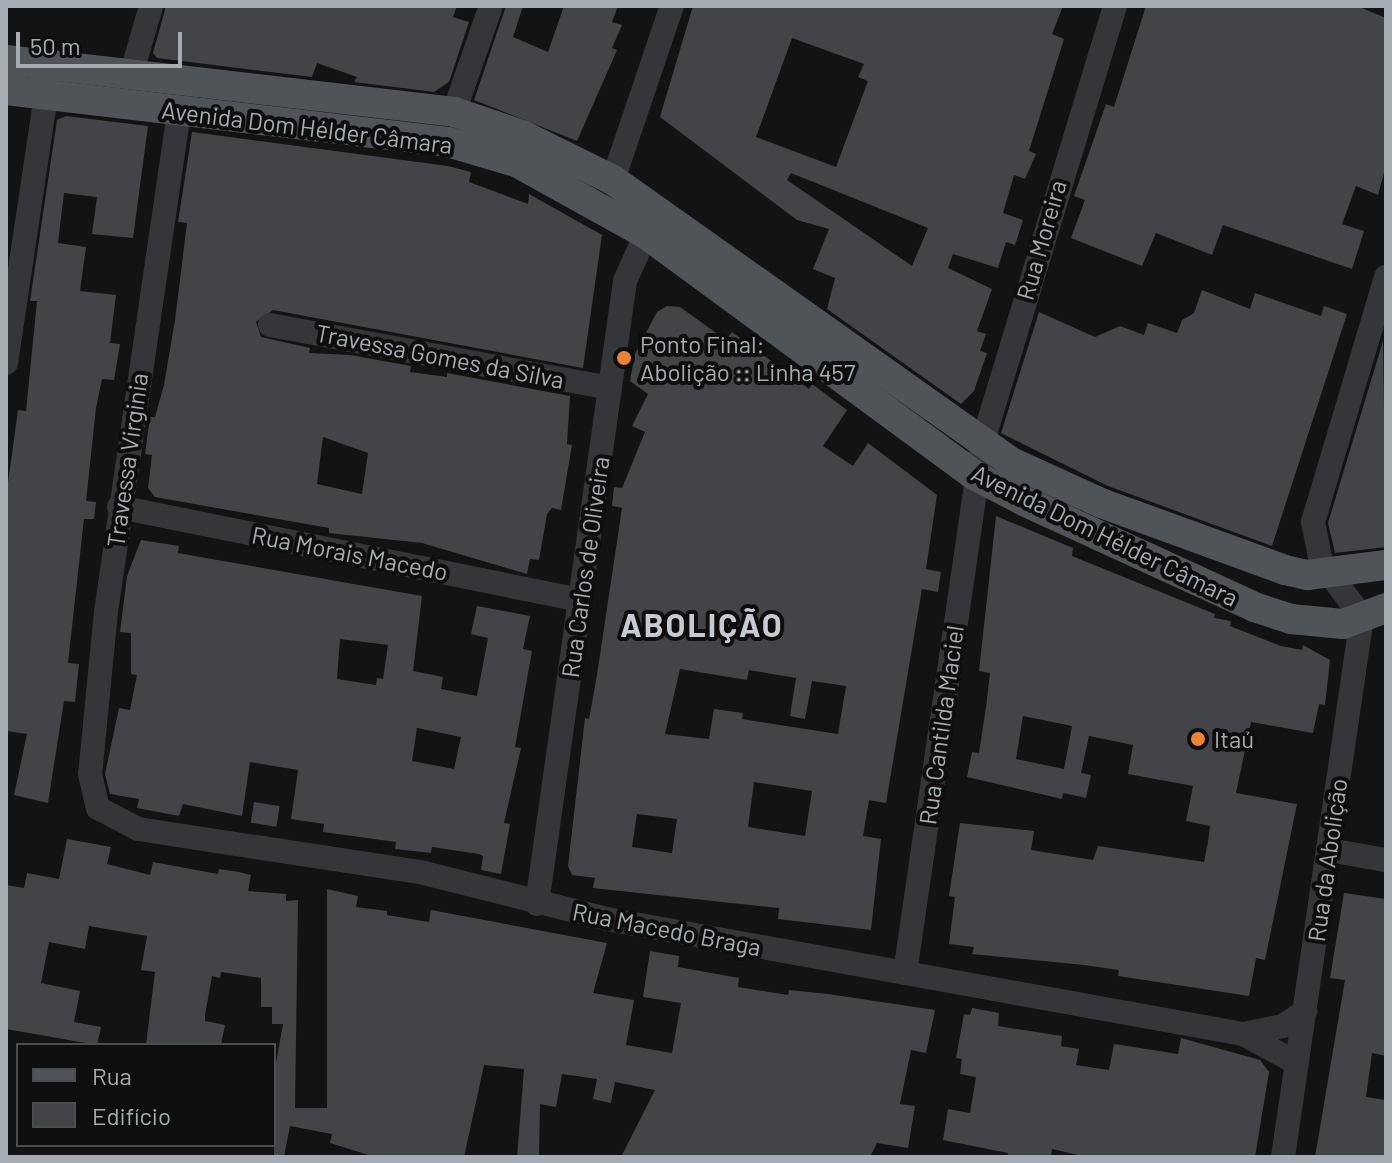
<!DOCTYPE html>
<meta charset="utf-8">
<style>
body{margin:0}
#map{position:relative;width:1392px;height:1163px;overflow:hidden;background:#131314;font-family:Barlow,sans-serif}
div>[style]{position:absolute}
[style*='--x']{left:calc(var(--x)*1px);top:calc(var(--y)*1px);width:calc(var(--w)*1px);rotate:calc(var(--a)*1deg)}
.building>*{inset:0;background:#424447;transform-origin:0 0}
.minor>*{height:24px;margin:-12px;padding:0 12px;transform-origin:12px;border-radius:12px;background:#343639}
.major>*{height:30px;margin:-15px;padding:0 15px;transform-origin:15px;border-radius:15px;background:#505458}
.dots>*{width:22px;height:22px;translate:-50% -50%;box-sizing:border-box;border:4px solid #0e0e0f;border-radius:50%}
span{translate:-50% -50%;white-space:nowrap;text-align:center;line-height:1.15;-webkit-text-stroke:8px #0e0e0f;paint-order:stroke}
.street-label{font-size:24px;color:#a5adb4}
.poi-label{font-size:24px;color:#a5adb4}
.left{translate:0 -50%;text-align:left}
.district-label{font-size:32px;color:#c5cbd0;font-weight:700;letter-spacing:2px}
.frame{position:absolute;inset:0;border:8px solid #a5adb4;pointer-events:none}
.legend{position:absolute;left:16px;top:1043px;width:260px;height:104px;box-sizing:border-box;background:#0e0e0f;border:2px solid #4a4e51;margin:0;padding:10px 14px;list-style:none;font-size:24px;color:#a5adb4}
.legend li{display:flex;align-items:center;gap:16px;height:40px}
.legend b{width:40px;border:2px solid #4a4e51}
.scale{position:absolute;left:16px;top:32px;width:166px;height:36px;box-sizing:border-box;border:4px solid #a5adb4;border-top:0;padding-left:10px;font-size:24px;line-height:28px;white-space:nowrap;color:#a5adb4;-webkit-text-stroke:6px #0e0e0f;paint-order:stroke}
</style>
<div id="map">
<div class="building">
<i style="clip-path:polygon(166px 6px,457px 6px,453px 17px,469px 22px,449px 82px,434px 92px,354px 82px,357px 77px,317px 63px,312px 77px,157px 58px,153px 53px)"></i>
<i style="clip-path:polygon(506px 6px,523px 6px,513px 37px,548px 52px,564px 6px,618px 6px,612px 22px,622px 25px,612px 48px,617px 50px,577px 141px,474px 100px)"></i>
<i style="clip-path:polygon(evenodd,693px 6px,1063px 6px,1052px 34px,1064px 39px,1029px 151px,1036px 154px,1025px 179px,1014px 175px,1003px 213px,1023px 220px,1015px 245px,1006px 242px,998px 268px,953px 254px,948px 268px,992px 289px,977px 331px,986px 334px,980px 351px,987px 353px,974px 391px,961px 404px,827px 309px,835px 278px,813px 269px,829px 229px,797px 220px,660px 117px,693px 6px,792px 38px,864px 64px,858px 77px,868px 81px,836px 167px,756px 137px,792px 38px,693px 6px,791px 173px,928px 228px,912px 266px,787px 180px,791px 173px)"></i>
<i style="clip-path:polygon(1146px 6px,1357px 6px,1386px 18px,1386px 165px,1378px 195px,1356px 186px,1342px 224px,1364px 231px,1352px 269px,1223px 225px,1212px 255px,1156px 233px,1142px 266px,1071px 238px,1085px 200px,1074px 196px,1106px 104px,1114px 107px)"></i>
<i style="clip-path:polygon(66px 116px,148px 126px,133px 238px,92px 234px,97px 197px,64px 193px,58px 243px,86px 247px,80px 291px,116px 295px,110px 343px,120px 344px,114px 380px,102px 379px,96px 408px,86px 501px,96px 502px,94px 519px,84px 519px,68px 663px,79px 664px,75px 702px,64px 701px,48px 803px,14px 795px,27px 734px,6px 731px,6px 497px,18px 410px,26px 411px,37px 301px,30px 301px,57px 120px)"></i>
<i style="clip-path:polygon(evenodd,192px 132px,448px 166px,471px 172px,469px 182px,528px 204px,529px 194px,602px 235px,583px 368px,273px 310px,256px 322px,261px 337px,310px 348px,309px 353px,350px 355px,411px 366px,410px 372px,447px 377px,447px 373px,570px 396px,567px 444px,572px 445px,561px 510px,552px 508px,547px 514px,539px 560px,530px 559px,527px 574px,422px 543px,329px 533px,329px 528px,155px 497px,148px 488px,152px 455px,145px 454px,150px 417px,155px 417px,164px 385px,175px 320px,187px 223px,178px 222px,192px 132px,323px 437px,368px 453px,362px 494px,317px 484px,323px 437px)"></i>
<i style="clip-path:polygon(1202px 290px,1250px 309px,1255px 293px,1321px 316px,1324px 306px,1347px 314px,1272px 546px,1108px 486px,1001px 433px,1039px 312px,1095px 337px,1120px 326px,1144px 335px,1148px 323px,1177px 333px,1182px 320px,1194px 313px)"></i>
<i style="clip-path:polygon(evenodd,667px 306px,680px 307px,726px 340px,732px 332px,809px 389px,812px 384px,847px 410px,823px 446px,853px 466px,868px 443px,937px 495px,926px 569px,941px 572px,938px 592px,922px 589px,886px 803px,869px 800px,863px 836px,881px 839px,871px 930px,778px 919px,779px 908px,593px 888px,595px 878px,572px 875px,568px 866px,585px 718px,589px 719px,597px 675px,622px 508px,612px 506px,614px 487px,622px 488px,645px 432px,632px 426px,648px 394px,630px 381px,635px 354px,657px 312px,667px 306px,680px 669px,747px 680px,749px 670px,796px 678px,790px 716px,805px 719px,812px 681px,846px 686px,838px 734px,742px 719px,743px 713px,714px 709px,709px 739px,665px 734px,680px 669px,667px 306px,754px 782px,812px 791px,805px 836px,748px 827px,754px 782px,667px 306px,637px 814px,677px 819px,672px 853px,632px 847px,637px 814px)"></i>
<i style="clip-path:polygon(1383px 341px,1386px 547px,1335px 553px,1328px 523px)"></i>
<i style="clip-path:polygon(evenodd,996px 516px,1073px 548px,1072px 556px,1215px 614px,1214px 618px,1231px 621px,1230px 626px,1281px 646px,1302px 650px,1303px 645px,1330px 660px,1325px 705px,1319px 704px,1313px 733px,1251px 722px,1236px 793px,1297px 804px,1265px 960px,1256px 958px,1249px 996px,1118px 976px,1119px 970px,1084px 965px,972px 954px,974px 947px,949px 944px,955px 897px,949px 896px,960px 823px,1034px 831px,1031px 850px,1093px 860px,1098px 846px,1204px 862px,1208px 842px,1210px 826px,1186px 821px,1193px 786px,1128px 774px,1133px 745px,1089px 736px,1081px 773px,1091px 775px,1086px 798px,1063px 793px,1062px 799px,967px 777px,972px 752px,979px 753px,986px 707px,990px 673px,979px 671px,996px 516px,1023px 716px,1072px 726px,1064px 769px,1016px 759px,1023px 716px)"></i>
<i style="clip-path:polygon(evenodd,141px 540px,179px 546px,178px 553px,422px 596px,413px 671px,443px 677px,441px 689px,477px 696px,488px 638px,471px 634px,477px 606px,530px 616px,523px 649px,532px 651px,515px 747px,521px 748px,504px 823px,510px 824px,501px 874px,481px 870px,483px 856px,479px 854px,432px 847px,431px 853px,395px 849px,396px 842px,323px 832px,324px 824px,291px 819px,298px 770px,250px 762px,242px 816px,183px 804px,179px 816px,137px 808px,139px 799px,110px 794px,105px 774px,119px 708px,130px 710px,137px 675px,131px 674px,131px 633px,120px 632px,127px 576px,141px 540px,340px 639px,388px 645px,383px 679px,377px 678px,376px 685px,337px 679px,340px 639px,141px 540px,417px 728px,461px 737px,454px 769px,412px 761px,417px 728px)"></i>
<i style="left:254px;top:802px;width:26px;height:21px;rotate:9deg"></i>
<i style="clip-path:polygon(67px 839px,111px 847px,107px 864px,150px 875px,153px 862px,218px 874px,219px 869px,239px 872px,251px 875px,248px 891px,286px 894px,286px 901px,298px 900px,295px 1108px,327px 1108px,327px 889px,358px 896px,356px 907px,387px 911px,387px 915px,429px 922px,431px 910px,607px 943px,593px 993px,634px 1000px,626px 1045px,672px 1053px,681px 1003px,643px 997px,650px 951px,679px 956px,678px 967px,739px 978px,738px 987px,788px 995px,789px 990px,828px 994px,935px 1010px,926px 1053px,911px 1050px,900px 1104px,915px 1106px,908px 1148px,877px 1143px,870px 1157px,621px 1157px,655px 1090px,615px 1082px,611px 1103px,593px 1099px,597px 1079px,562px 1074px,556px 1107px,540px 1104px,539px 1157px,517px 1157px,524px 1069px,484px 1065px,464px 1157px,375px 1157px,330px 1143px,332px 1134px,290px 1126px,284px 1157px,274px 1157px,274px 1074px,283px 1024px,272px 1024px,272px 1007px,261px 1007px,261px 978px,221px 972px,220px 978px,212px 976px,205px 1015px,205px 1021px,225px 1025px,221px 1045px,146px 1045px,155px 972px,141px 970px,147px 936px,89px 926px,85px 949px,49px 942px,41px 983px,80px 991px,74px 1022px,101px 1027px,97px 1045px,6px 1029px,6px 885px,24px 888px,27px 873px,59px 879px)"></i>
<i style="clip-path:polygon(1344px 893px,1386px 899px,1386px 1056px,1372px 1053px,1366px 1097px,1386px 1100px,1386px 1157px,1315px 1157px,1345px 980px,1330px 978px)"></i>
<i style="clip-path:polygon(972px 1008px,999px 1013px,998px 1026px,1062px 1036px,1061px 1046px,1079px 1049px,1076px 1065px,1109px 1070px,1114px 1044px,1178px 1054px,1181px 1038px,1260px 1060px,1269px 1072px,1255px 1157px,1087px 1157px,1052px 1149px,1051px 1157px,1007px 1157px,1008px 1153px,943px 1140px,948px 1109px,970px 1113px,976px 1077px,960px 1074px,962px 1059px,956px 1058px,964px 1014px,970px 1015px)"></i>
</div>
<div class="minor">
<i style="--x:131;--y:75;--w:72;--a:-73.8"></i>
<i style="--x:179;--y:112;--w:505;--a:98.31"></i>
<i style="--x:106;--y:612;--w:163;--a:95.6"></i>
<i style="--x:90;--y:774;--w:35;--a:77"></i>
<i style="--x:98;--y:808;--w:45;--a:27.7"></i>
<i style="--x:138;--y:829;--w:289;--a:8.7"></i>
<i style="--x:424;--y:873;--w:189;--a:14.1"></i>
<i style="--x:607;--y:919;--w:646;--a:10.25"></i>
<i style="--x:1243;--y:1034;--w:61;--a:28.2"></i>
<i style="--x:454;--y:112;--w:112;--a:-70.8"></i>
<i style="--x:613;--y:180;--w:184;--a:-71.3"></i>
<i style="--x:270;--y:325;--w:346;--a:10.5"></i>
<i style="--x:6;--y:363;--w:271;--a:-81.5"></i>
<i style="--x:46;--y:95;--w:19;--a:-96"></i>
<i style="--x:119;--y:507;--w:470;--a:11.4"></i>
<i style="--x:1329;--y:850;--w:58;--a:10"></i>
<i style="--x:537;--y:904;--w:629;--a:-81.96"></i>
<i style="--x:625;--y:281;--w:51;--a:-65.9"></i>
<i style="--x:905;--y:973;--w:535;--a:-81.72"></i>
<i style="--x:982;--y:444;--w:458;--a:-73.1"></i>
<i style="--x:1243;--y:1034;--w:41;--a:-11.3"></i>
<i style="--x:1283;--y:1026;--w:27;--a:-34"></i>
<i style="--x:1283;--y:1157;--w:546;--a:-81.68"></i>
<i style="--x:1362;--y:617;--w:69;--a:-126.7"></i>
<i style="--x:1321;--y:562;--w:41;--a:-101.3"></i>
<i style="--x:1313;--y:522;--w:256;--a:-73.4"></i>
</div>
<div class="major">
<i style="--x:6;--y:60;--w:451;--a:6.6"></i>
<i style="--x:454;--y:112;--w:72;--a:18.7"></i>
<i style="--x:522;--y:135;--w:102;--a:26.3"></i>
<i style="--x:613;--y:180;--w:490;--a:35.3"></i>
<i style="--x:1013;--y:463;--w:97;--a:24.4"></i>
<i style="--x:1101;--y:503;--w:196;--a:20"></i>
<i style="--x:1285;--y:570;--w:23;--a:13"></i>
<i style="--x:1307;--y:575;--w:80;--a:-7.2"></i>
<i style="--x:6;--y:90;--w:445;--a:6.7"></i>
<i style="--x:448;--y:142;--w:71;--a:16.4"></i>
<i style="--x:516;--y:162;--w:149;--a:29"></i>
<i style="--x:646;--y:234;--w:409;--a:36.3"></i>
<i style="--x:976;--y:476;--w:54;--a:27.5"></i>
<i style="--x:1024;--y:501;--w:253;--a:24.7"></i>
<i style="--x:1254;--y:607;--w:39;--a:18"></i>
<i style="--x:1291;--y:619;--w:52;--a:5.5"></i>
<i style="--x:1343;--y:624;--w:46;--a:-20.4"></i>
</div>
<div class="dots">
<i style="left:624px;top:358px;background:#eb8234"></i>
<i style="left:1198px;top:739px;background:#eb8234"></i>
</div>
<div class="street-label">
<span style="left:307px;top:127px;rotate:7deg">Avenida Dom Hélder Câmara</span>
<span style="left:1041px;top:240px;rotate:-74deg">Rua Moreira</span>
<span style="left:440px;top:356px;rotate:11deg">Travessa Gomes da Silva</span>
<span style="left:127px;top:460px;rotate:-82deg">Travessa Virginia</span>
<span style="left:1105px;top:535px;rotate:26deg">Avenida Dom Hélder Câmara</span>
<span style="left:350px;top:553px;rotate:11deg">Rua Morais Macedo</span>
<span style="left:585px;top:567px;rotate:-82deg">Rua Carlos de Oliveira</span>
<span style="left:941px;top:725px;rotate:-82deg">Rua Cantilda Maciel</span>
<span style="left:1327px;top:860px;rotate:-82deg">Rua da Abolição</span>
<span style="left:667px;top:929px;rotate:11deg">Rua Macedo Braga</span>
</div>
<div class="poi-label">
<span class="left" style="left:640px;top:358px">Ponto Final:<br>Abolição :: Linha 457</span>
<span class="left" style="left:1214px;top:739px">Itaú</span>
</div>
<div class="district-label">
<span style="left:702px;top:624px">ABOLIÇÃO</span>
</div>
<div class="frame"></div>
<ul class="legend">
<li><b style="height:10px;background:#505458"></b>Rua</li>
<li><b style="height:22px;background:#424447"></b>Edifício</li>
</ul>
<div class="scale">50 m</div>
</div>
